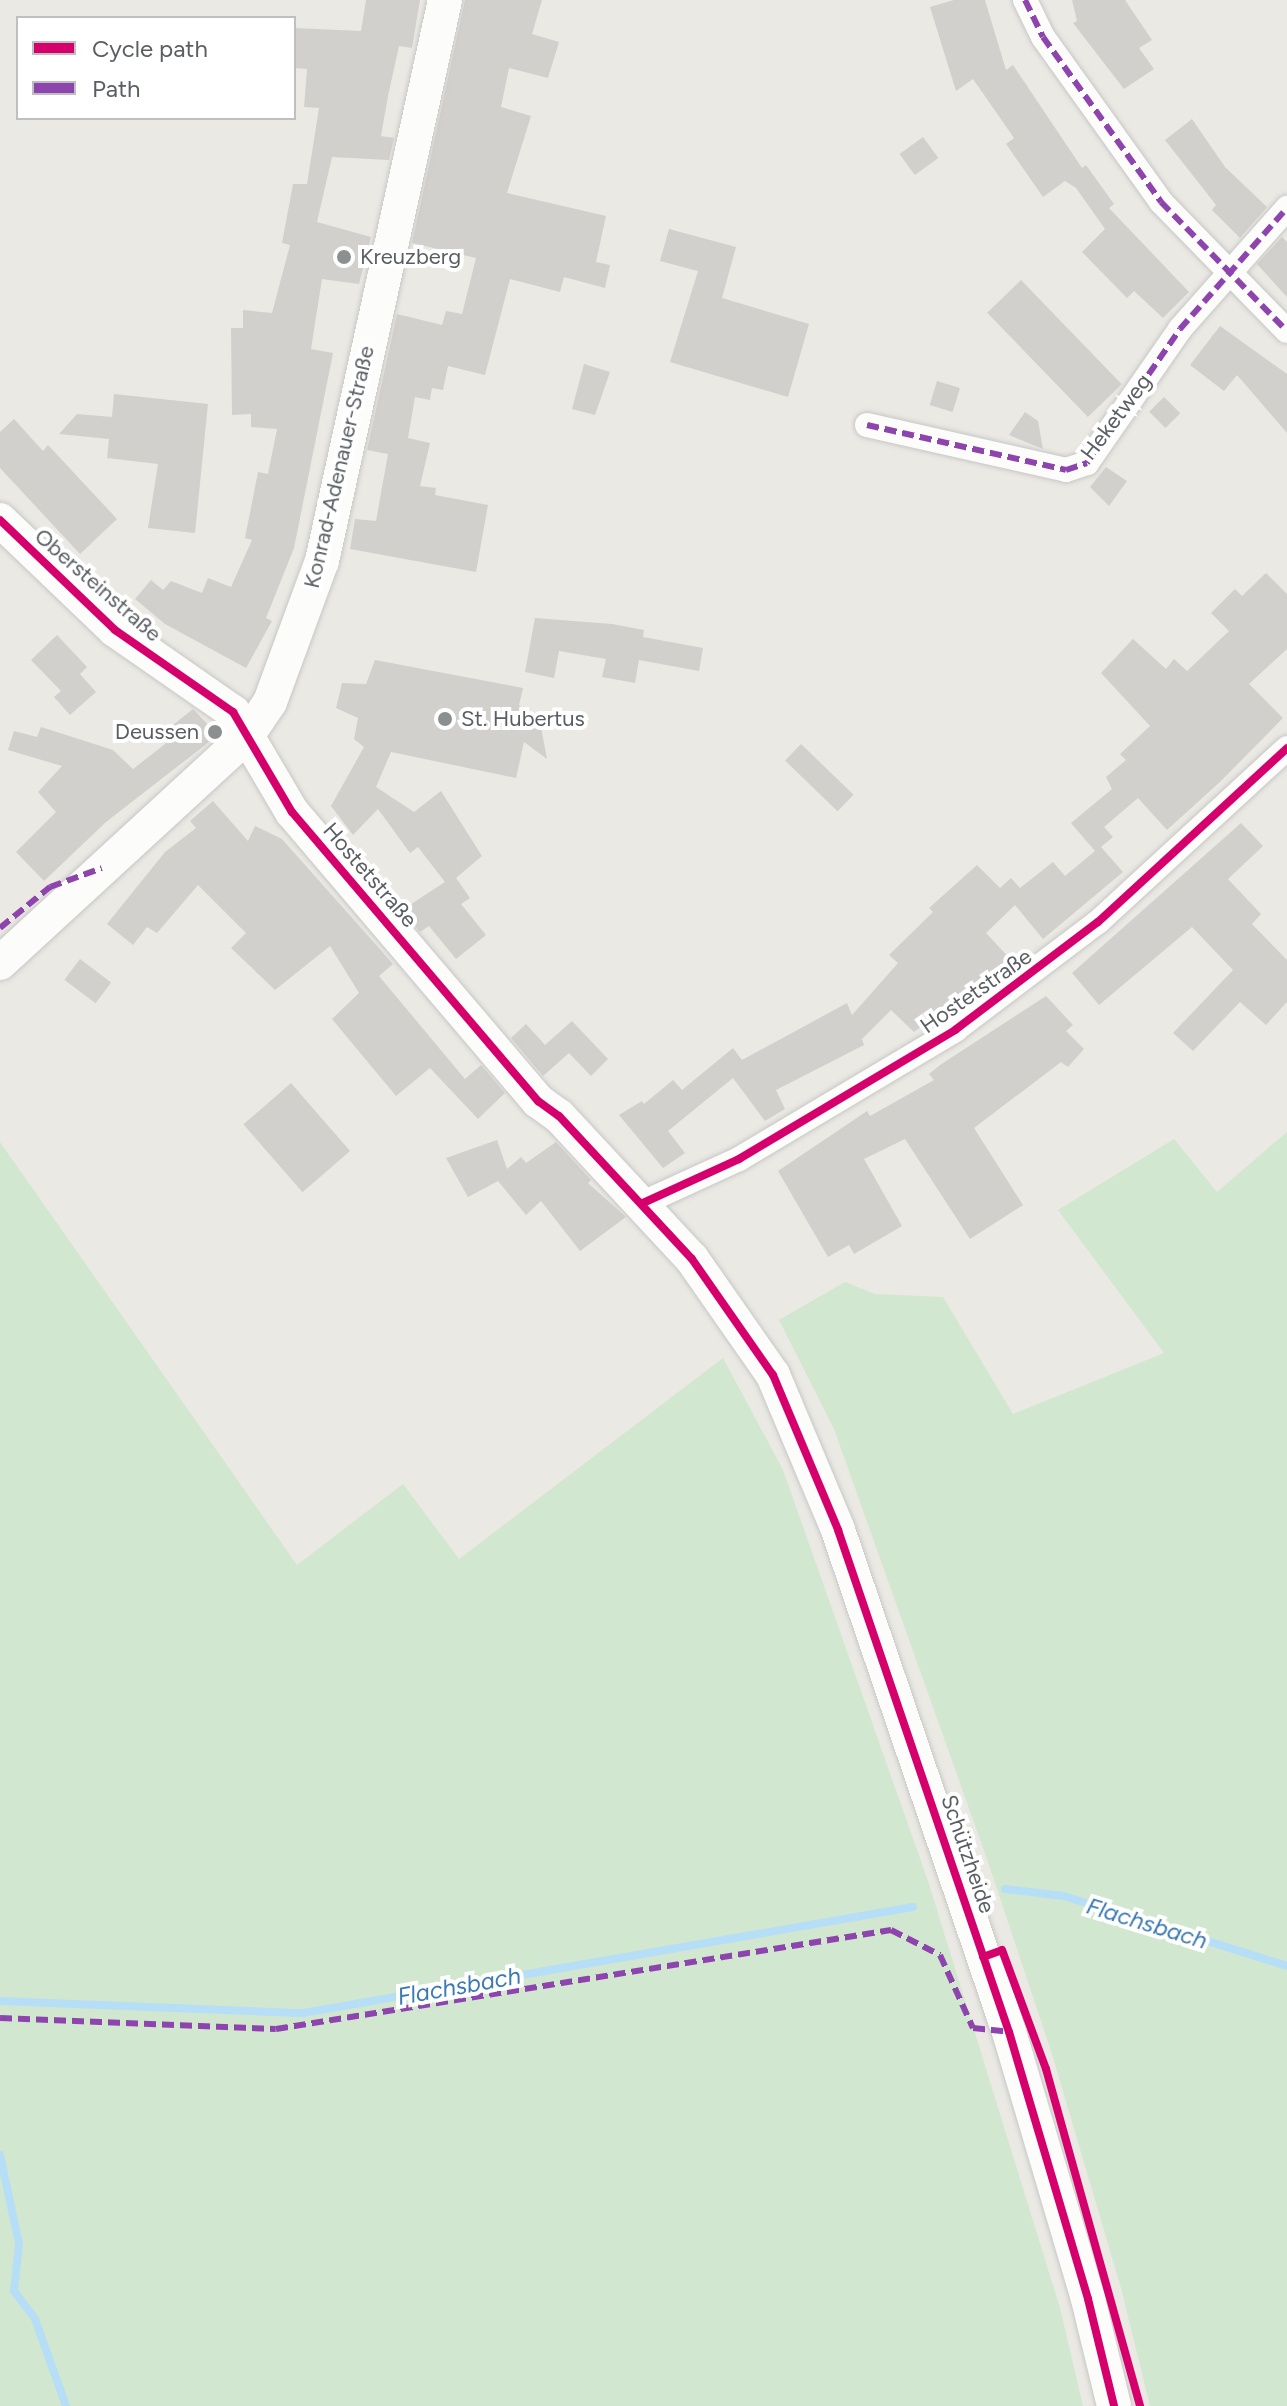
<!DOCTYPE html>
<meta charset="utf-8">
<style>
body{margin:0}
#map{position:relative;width:1287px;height:2406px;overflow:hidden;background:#eae9e4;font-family:Figtree,sans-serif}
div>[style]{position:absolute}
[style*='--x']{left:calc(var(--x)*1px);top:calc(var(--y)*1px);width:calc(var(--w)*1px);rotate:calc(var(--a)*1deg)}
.green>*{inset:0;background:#d2e7cf}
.stream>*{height:8px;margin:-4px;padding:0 4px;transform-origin:4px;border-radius:4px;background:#b6def7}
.building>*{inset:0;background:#d1d0cd;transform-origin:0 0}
.roads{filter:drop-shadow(0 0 2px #c7c7c6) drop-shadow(0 0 2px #c7c7c6)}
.street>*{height:24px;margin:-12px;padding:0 12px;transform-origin:12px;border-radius:12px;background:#fcfcfb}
.secondary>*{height:34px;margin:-17px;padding:0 17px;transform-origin:17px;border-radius:17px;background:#fcfcfb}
.quiet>*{height:6px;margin-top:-3px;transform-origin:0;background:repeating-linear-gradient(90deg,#8e44ad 0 12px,transparent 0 18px)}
.cycleway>*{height:8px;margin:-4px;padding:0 4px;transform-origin:4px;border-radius:4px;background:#d6006c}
.dots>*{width:22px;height:22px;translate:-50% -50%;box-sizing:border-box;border:4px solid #fff;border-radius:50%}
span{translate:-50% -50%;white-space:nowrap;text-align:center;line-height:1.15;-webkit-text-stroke:8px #fff;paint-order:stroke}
.poi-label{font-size:22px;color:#5a5e63}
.left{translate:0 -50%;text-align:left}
.right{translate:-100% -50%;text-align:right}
.street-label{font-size:22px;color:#5a5e63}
.water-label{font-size:24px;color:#3b7ab2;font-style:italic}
.legend{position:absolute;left:16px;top:16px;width:280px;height:104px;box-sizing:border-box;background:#fff;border:2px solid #bdbfc1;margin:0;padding:10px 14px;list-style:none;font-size:24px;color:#5a5e63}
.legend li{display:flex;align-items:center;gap:16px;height:40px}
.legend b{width:40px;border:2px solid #bdbfc1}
</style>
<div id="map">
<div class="green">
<i style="clip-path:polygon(1287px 1132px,1287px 2406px,1150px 2406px,1121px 2288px,1052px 2054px,987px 1859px,834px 1429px,779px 1320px,845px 1282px,875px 1294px,943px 1297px,1013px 1414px,1164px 1353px,1058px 1210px,1174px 1139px,1217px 1192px)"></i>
<i style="clip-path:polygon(0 1142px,297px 1565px,403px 1484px,459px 1559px,723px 1358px,783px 1470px,928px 1881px,1060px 2308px,1083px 2406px,0 2406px)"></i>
</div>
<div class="stream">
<i style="--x:1005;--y:1889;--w:59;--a:6.8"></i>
<i style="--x:1064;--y:1896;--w:234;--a:17.4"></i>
<i style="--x:0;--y:2001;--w:303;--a:2.3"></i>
<i style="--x:303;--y:2013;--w:619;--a:-9.86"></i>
<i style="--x:0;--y:2155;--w:91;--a:77.9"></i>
<i style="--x:19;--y:2244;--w:47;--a:96.1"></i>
<i style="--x:14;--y:2291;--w:35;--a:53"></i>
<i style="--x:35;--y:2319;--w:92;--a:70.4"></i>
</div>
<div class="building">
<i style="clip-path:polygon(366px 0,420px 0,412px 48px,399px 46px,388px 96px,381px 136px,394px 138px,389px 160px,332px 157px,317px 222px,371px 237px,359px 284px,322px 279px,311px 349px,333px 353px,294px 548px,266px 618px,272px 621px,246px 668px,165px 624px,135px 599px,151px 580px,163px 590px,171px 581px,202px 593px,208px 578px,231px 587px,252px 540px,245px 538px,258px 472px,268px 474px,277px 429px,251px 427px,251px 414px,232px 415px,231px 328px,243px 328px,243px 310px,272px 313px,290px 245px,282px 243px,293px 184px,307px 184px,319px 108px,304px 107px,307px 69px,294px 68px,294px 28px,361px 31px)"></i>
<i style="clip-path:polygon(465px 0,542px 0,532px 34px,559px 42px,548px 78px,509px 68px,501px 107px,531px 116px,507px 193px,606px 216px,596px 262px,610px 265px,605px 288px,564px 277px,560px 292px,510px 279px,485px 375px,448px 366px,443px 390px,432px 388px,430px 400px,415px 397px,408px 438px,430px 443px,420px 486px,436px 488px,435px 495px,488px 505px,476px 572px,350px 549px,355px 519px,376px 521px,388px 454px,367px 450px,397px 314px,442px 325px,446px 311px,462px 314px,476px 258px,412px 243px)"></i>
<i style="clip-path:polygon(954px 0,985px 0,1006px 70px,1013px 65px,1082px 168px,1086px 165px,1114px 204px,1109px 208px,1189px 292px,1163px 318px,1134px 291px,1127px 298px,1082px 252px,1105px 229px,1076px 188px,1065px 181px,1043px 197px,1006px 144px,1014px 138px,973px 79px,956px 91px,930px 7px)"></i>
<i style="clip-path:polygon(1072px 0,1125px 0,1152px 40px,1139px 48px,1154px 69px,1124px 89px,1073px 23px,1077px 21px)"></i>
<i style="clip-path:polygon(1192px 119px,1225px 167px,1267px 207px,1240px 238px,1212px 210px,1216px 205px,1165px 140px)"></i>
<i style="left:923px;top:137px;width:26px;height:29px;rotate:54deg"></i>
<i style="clip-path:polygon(669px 229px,736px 247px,722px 298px,809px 324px,788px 397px,670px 362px,698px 271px,660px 261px)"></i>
<i style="clip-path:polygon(1282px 237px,1287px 242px,1287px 297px,1257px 264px)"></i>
<i style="left:1021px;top:280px;width:145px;height:47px;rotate:46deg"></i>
<i style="clip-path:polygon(1220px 326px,1287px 374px,1287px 433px,1237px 375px,1224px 391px,1190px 365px)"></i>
<i style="clip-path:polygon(584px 364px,610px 372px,595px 415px,572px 409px)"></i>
<i style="left:937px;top:381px;width:24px;height:25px;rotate:17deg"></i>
<i style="clip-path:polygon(114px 394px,208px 404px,195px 533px,148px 528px,158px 464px,107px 458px,109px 439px,59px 434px,77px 414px,112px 417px)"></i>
<i style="left:1164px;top:397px;width:23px;height:21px;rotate:45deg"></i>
<i style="clip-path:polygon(1025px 412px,1038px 421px,1043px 449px,1009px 435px)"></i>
<i style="clip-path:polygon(14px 419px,43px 451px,48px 445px,117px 519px,80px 554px,0 468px,0 432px)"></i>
<i style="clip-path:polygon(1106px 467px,1127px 481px,1109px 506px,1090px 487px)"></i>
<i style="clip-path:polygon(1266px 573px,1287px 594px,1287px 649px,1249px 684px,1283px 718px,1221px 781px,1167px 830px,1138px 798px,1104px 827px,1113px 837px,1101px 847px,1123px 872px,1043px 939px,1015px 905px,986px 933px,1013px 962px,914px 1032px,891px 1010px,862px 1039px,864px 1045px,776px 1090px,785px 1109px,765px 1121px,733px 1078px,668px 1131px,685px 1153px,663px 1168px,619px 1115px,642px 1101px,644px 1104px,673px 1080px,682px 1090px,733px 1048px,742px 1060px,847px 1003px,852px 1015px,898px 963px,889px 955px,933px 912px,929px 908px,977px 865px,1000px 888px,1011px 878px,1020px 888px,1053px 862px,1065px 876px,1095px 851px,1071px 823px,1112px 789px,1106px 777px,1126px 760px,1120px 754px,1150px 726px,1101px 673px,1133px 639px,1166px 669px,1174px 659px,1187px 671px,1229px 631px,1211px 613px,1235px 589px,1242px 596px)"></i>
<i style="clip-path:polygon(535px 618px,612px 624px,644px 630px,643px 637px,703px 648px,699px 671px,639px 660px,635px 683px,602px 677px,606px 659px,559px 651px,554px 678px,525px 672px)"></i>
<i style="clip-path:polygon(57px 635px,87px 667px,80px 674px,96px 692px,70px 715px,54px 697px,61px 691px,31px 660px)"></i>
<i style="clip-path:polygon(375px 660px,523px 688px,519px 705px,540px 722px,547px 759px,524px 742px,516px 778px,391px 752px,376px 787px,414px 812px,441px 791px,482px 856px,456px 878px,470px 898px,461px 904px,486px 935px,456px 959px,429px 926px,420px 932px,402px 910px,445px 882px,418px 847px,410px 853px,378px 809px,353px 835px,331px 806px,364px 747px,354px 739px,358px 718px,336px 708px,342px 683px,366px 684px)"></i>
<i style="clip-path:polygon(193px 709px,218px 735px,106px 822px,44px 881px,16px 852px,56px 812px,38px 792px,62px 766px,8px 750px,14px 731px,37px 737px,41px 727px,113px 750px,133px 769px,169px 741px,163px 733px)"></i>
<i style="left:801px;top:744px;width:73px;height:23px;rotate:44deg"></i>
<i style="clip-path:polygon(213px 801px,248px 841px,255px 826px,282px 839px,393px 964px,379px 976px,465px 1079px,481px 1065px,505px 1093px,478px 1119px,430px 1068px,396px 1096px,332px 1019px,359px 993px,330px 946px,275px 990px,231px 948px,246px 933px,198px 885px,157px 933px,147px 927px,133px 945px,107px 924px,165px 852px,196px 828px,190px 821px)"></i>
<i style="clip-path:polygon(1241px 823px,1263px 846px,1228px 879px,1261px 914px,1252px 924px,1287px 960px,1287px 1002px,1266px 1025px,1240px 1002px,1193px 1051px,1173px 1033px,1233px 970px,1192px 927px,1099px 1005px,1072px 973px)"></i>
<i style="left:80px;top:959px;width:39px;height:26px;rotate:37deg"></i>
<i style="clip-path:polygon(1046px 996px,1073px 1025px,1066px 1031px,1084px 1049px,1068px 1067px,1061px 1062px,974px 1128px,1023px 1205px,970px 1239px,905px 1139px,864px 1159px,902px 1226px,854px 1254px,849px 1245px,828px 1257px,778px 1171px,867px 1111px,870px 1116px,934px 1080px,929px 1074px,940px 1065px)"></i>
<i style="clip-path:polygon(572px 1021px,608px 1059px,591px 1076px,569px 1053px,543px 1076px,511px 1038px,526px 1024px,545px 1045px)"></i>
<i style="left:291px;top:1083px;width:90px;height:63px;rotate:49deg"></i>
<i style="clip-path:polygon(497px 1140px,507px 1169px,521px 1157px,526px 1163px,556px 1142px,591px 1180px,588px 1183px,626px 1217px,580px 1251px,541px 1201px,526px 1215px,498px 1181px,468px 1197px,446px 1158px)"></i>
</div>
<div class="roads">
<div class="street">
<i style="--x:1025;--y:0;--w:41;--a:64.1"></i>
<i style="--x:1043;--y:37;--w:203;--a:54.4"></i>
<i style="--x:1161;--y:202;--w:180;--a:45.7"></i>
<i style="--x:867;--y:425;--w:204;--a:12.7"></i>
<i style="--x:1066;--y:470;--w:22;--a:-18"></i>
<i style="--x:1087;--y:463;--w:163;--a:-55.2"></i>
<i style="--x:1180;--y:329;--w:162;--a:-48.5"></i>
<i style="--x:643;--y:1203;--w:106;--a:-24.6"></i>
<i style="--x:739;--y:1159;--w:252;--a:-30.8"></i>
<i style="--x:955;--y:1030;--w:179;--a:-37.1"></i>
<i style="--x:1098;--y:922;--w:257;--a:-42.6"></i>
</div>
<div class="secondary">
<i style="--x:0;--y:520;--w:159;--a:43.7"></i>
<i style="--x:115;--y:630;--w:144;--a:34.8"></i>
<i style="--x:233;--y:712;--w:116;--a:59.5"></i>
<i style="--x:292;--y:812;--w:380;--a:49.6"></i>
<i style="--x:538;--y:1101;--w:26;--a:36"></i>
<i style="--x:559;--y:1116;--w:195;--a:47.1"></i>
<i style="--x:692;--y:1259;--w:141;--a:55.1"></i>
<i style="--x:773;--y:1375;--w:168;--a:67.2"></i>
<i style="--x:838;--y:1530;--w:530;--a:71.19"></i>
<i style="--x:1009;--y:2032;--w:278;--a:73.5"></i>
<i style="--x:1088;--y:2299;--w:110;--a:76.3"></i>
<i style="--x:0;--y:963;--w:335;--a:-42.6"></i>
<i style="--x:247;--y:736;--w:41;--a:-55.9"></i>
<i style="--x:270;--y:702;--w:150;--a:-69.8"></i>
<i style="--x:322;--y:561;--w:574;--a:-77.63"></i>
</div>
</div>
<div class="quiet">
<i style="--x:1025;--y:0;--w:41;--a:64.1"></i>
<i style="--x:1043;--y:37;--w:203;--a:54.4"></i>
<i style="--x:1161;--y:202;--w:180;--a:45.7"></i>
<i style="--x:867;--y:425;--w:204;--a:12.7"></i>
<i style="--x:1066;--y:470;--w:22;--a:-18"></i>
<i style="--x:1087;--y:463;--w:163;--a:-55.2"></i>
<i style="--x:1180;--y:329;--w:162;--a:-48.5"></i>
<i style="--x:0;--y:928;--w:65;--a:-39.4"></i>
<i style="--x:50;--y:887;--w:55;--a:-20.1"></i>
<i style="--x:0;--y:2018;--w:276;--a:2.3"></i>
<i style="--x:276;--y:2029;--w:623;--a:-9.14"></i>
<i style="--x:891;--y:1930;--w:55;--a:27"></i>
<i style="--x:940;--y:1955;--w:80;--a:65.7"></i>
<i style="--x:973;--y:2028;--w:36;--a:6"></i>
</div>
<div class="cycleway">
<i style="--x:0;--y:520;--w:159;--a:43.7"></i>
<i style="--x:115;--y:630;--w:144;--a:34.8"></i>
<i style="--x:233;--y:712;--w:116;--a:59.5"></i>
<i style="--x:292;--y:812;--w:380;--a:49.6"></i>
<i style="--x:538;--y:1101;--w:26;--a:36"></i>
<i style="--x:559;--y:1116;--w:195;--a:47.1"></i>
<i style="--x:692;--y:1259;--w:141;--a:55.1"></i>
<i style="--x:773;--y:1375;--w:168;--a:67.2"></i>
<i style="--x:838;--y:1530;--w:530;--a:71.19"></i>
<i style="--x:1009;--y:2032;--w:278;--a:73.5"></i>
<i style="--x:1088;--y:2299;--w:110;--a:76.3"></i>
<i style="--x:643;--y:1203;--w:106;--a:-24.6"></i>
<i style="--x:739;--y:1159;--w:252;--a:-30.8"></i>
<i style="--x:955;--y:1030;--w:179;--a:-37.1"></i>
<i style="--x:1098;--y:922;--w:257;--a:-42.6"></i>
<i style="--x:983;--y:1957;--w:20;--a:-20"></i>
<i style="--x:1002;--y:1950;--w:127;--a:69.7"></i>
<i style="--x:1046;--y:2069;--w:350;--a:74.4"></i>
</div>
<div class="dots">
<i style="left:344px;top:257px;background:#8c8f90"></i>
<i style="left:445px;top:719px;background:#8c8f90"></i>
<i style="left:215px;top:732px;background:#8c8f90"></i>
</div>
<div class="poi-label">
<span class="left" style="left:360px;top:257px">Kreuzberg</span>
<span class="left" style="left:461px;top:719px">St. Hubertus</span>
<span class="right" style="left:199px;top:732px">Deussen</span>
</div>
<div class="street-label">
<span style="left:1116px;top:417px;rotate:-53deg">Heketweg</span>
<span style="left:339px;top:467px;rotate:-77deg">Konrad-Adenauer-Straße</span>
<span style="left:98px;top:585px;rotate:41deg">Obersteinstraße</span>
<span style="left:370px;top:875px;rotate:49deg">Hostetstraße</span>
<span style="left:976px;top:991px;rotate:-35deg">Hostetstraße</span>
<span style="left:968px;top:1854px;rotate:71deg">Schützheide</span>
</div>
<div class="water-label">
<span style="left:1147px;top:1923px;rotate:17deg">Flachsbach</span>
<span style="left:459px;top:1986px;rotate:-10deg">Flachsbach</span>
</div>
<ul class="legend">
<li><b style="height:10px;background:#d6006c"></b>Cycle path</li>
<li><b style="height:10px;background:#8e44ad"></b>Path</li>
</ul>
</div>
